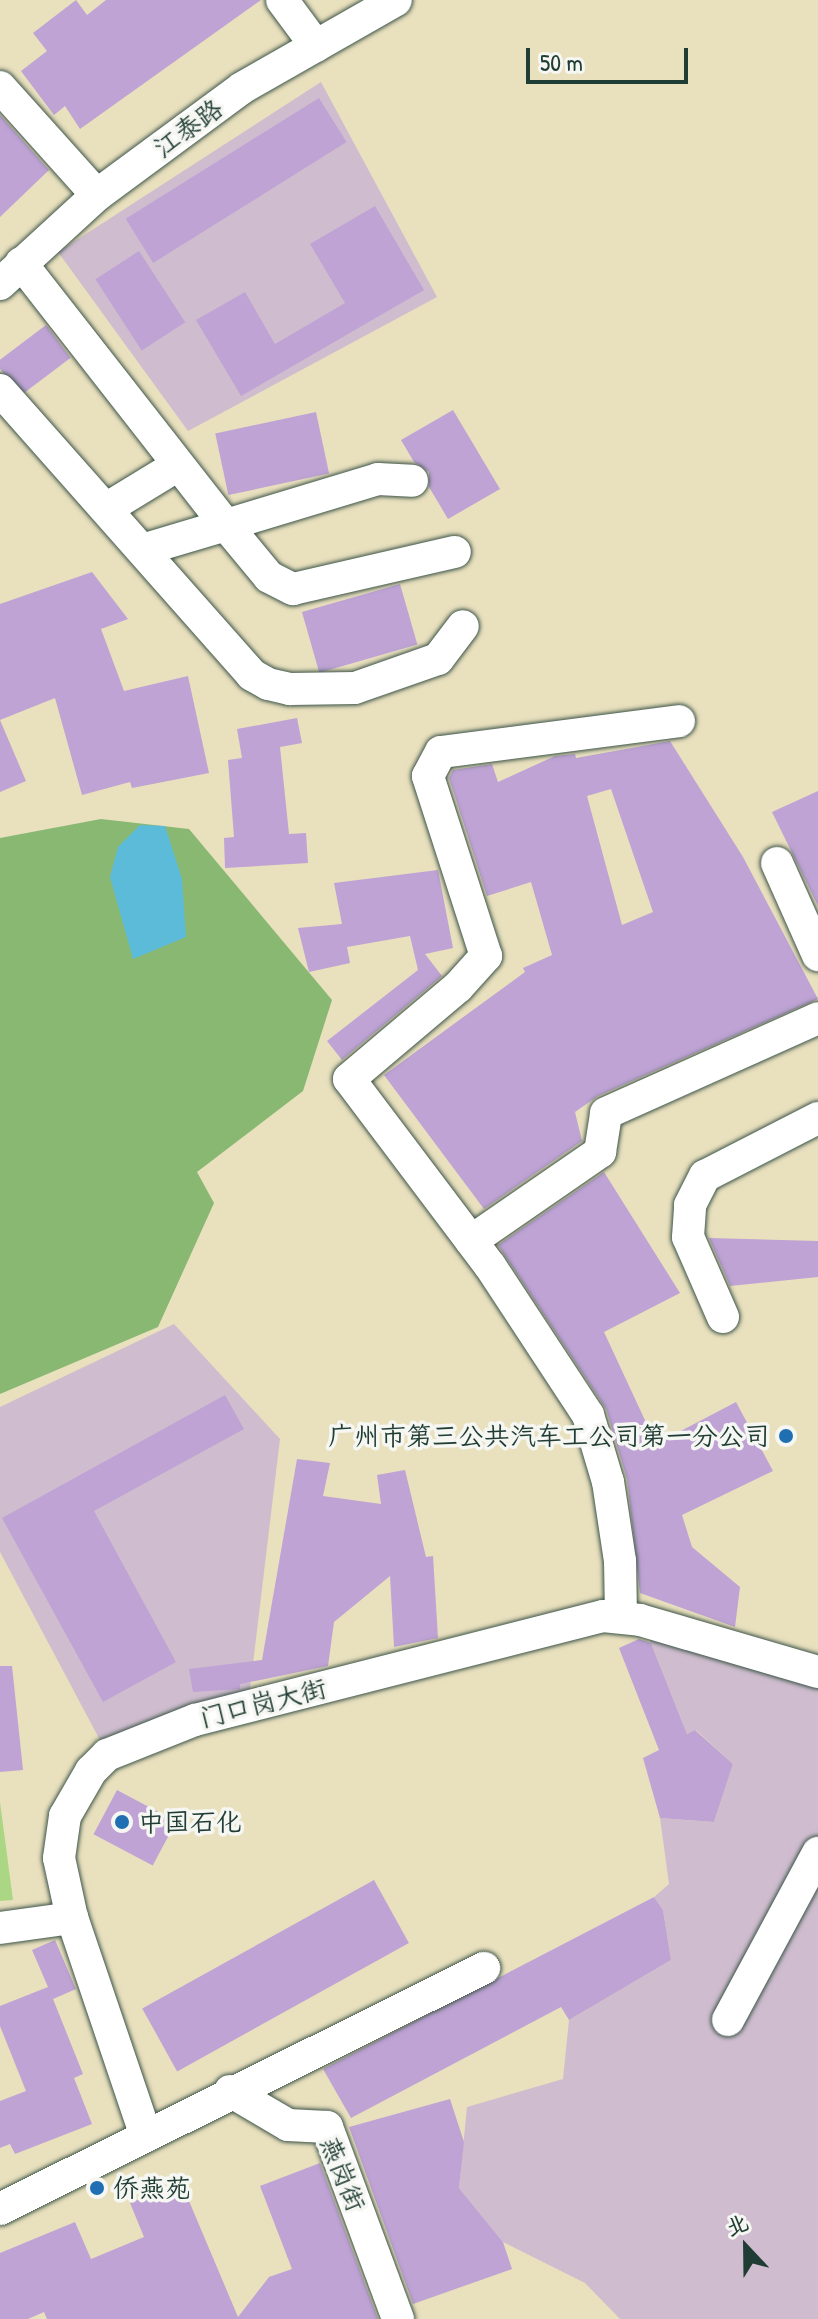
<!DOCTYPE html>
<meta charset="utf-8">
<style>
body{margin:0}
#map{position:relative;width:818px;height:2319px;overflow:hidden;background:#e9e0be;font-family:"Patrick Hand","LXGW WenKai TC",sans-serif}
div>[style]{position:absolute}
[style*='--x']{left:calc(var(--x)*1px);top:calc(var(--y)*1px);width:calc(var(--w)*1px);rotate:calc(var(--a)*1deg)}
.industrial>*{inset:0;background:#cfbdcf}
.green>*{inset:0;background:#abd784}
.forest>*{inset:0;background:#88b872}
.water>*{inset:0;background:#5bbbd9}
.building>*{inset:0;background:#bea3d4;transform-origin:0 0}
.roads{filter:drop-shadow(0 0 2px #3d5549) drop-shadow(0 0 2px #3d5549)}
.minor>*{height:32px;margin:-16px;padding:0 16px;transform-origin:16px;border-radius:16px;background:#fff}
.dots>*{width:22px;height:22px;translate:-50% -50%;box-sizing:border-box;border:4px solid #f6f6f2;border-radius:50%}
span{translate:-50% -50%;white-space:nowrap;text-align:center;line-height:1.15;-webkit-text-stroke:7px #f6f6f2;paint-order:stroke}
.street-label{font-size:26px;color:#1f3d34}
.poi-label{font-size:26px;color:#1f3d34}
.right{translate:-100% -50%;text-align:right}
.left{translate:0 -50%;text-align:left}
.north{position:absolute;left:706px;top:2207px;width:80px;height:80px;-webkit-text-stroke:6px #f6f6f2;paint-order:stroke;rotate:338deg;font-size:22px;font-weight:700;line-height:32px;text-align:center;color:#1f3d34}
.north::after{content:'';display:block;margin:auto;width:28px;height:36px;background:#1f3d34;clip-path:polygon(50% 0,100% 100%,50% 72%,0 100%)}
.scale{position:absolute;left:526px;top:48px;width:162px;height:36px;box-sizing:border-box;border:4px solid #1f3d34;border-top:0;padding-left:10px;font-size:24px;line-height:28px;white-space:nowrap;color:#1f3d34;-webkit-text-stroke:6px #f6f6f2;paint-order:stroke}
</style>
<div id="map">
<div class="industrial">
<i style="clip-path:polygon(321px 82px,437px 297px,188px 431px,58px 252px)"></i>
<i style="clip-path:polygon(174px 1324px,280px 1439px,249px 1697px,102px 1744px,0 1552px,0 1407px)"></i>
<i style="clip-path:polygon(648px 1635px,818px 1682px,818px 2319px,620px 2319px,585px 2283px,503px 2242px,459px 2188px,467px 2107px,563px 2079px,569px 2020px,671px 1960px,663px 1910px,654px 1897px,669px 1884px,660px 1818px,714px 1822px,733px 1764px,696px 1730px,687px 1734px)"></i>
</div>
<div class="green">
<i style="clip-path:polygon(0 1802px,13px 1900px,0 1901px)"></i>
</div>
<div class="forest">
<i style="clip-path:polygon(101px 819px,189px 829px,332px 1000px,303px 1091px,197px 1172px,214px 1203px,158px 1327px,0 1394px,0 838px)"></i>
</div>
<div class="water">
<i style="clip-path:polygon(140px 825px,165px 826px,182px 879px,186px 937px,133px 959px,110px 877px,118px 847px)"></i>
</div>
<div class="building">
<i style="clip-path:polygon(76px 0,87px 15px,106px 0,261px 0,80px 129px,65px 106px,54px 115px,21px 71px,47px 51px,33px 33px)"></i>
<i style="left:319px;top:98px;width:52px;height:228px;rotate:58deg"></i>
<i style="clip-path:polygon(0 115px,49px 170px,0 217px)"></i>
<i style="clip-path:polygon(375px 206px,424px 290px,241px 396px,196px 320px,245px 292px,275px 344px,345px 303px,310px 244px)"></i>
<i style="left:139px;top:251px;width:85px;height:52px;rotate:57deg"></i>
<i style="left:46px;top:325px;width:41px;height:63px;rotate:53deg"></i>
<i style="clip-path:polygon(453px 410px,500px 489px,448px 519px,429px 487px,429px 472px,414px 462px,401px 440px)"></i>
<i style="left:316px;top:412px;width:63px;height:103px;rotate:78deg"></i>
<i style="clip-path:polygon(92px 572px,128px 619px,101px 629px,124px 691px,188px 676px,209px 773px,132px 788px,130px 782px,82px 795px,55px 698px,0 720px,0 604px)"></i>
<i style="left:400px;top:584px;width:63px;height:102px;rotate:74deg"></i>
<i style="clip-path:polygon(297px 718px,302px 743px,280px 747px,289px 834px,306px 833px,308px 863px,225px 868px,224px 838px,234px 837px,228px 760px,242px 758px,237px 729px)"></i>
<i style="clip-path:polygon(0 720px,26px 781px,0 792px)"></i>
<i style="clip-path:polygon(evenodd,670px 741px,743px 857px,818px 999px,598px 1096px,575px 1112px,582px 1141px,484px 1209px,384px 1075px,525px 972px,523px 968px,552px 955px,531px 882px,487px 896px,449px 778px,453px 770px,492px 764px,498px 782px,555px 756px,575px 754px,576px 758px,670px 741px,611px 789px,653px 912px,622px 925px,587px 796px,611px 789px)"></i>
<i style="clip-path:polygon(818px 791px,818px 906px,772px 812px)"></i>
<i style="clip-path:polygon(438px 870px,453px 948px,425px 954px,442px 976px,342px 1060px,327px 1041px,418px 970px,410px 936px,347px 947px,350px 963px,309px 972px,298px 928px,342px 924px,334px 883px)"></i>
<i style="clip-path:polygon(604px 1172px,680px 1293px,604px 1332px,656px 1444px,736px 1402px,773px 1471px,682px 1515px,692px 1547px,740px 1587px,735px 1627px,640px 1593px,627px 1479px,606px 1409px,498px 1245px)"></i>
<i style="clip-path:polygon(709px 1238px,818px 1241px,818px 1277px,730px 1286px)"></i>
<i style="clip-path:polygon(225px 1395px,244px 1429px,94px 1511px,176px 1662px,103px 1702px,2px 1518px)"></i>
<i style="clip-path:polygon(297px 1459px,330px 1463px,323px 1496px,381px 1504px,377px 1475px,405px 1470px,426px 1557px,433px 1556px,438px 1638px,394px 1647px,390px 1576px,334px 1622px,328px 1666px,240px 1684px,240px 1689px,193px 1692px,189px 1669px,262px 1660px)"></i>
<i style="clip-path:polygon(639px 1639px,651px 1643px,687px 1734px,695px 1730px,733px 1764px,714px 1822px,660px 1818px,643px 1758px,659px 1750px,619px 1648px)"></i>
<i style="clip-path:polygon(0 1666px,12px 1666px,23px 1770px,0 1772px)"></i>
<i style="left:117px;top:1790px;width:67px;height:50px;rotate:28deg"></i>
<i style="left:374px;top:1880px;width:72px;height:265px;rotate:61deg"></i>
<i style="clip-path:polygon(654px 1897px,663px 1910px,671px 1960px,569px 2020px,561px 2007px,351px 2118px,323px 2069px)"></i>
<i style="clip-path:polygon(55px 1940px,76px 1989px,53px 1999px,83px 2074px,74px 2078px,92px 2124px,15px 2154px,10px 2144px,0 2148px,0 2101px,26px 2091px,0 2026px,0 2006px,48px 1987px,32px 1950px)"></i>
<i style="clip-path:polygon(450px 2099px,464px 2142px,459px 2188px,503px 2242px,512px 2269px,413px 2304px,349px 2127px)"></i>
<i style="clip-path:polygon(320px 2163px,378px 2319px,47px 2319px,44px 2312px,28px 2319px,0 2319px,0 2253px,75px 2222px,91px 2259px,144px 2237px,130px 2203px,181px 2182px,238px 2317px,269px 2277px,292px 2269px,260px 2186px)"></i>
</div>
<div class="roads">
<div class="minor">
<i style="--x:282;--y:0;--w:57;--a:53.5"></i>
<i style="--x:0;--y:87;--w:145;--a:48.1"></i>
<i style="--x:21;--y:263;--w:333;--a:52"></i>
<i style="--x:226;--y:525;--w:159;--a:-16.8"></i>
<i style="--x:378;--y:479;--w:34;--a:3"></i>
<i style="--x:0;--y:284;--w:132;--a:-42.5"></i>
<i style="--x:97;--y:195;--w:180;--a:-36.4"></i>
<i style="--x:242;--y:88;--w:177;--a:-29.7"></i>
<i style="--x:0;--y:390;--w:380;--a:48.5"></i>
<i style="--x:252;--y:675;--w:18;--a:29"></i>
<i style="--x:268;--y:684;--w:23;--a:13"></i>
<i style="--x:290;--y:689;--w:65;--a:-0.9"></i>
<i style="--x:355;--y:688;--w:88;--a:-19.3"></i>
<i style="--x:438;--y:659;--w:41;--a:-52.9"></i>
<i style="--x:106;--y:509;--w:84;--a:-31.4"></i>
<i style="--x:142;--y:550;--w:88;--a:-16.6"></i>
<i style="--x:226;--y:525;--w:67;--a:50.4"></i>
<i style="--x:269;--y:577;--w:27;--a:27"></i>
<i style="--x:293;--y:589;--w:166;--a:-12.9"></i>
<i style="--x:777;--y:863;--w:101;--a:66"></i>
<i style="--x:471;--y:1241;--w:157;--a:-34.6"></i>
<i style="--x:600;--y:1152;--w:39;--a:-81"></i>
<i style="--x:606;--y:1113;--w:232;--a:-24.1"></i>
<i style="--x:723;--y:1317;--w:87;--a:-113.6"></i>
<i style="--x:688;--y:1237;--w:32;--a:-86"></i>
<i style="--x:690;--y:1205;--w:33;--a:-63"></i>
<i style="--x:705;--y:1176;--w:127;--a:-27.2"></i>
<i style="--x:621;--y:1617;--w:56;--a:-91"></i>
<i style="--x:620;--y:1561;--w:80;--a:-98.6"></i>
<i style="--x:608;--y:1482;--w:70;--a:-106.6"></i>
<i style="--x:588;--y:1415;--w:178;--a:-123.3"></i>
<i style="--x:490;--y:1266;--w:234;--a:-127"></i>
<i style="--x:349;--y:1079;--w:143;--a:-40.2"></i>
<i style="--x:458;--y:987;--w:42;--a:-47.9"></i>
<i style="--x:486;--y:956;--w:189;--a:-107.9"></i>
<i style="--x:428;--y:776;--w:27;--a:-62"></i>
<i style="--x:441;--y:752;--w:240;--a:-7.4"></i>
<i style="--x:0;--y:1928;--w:73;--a:-7.9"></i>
<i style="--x:728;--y:2020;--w:190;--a:-61.7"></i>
<i style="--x:230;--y:2091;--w:67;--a:30.4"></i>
<i style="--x:288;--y:2125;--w:39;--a:3"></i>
<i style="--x:327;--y:2127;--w:205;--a:69.7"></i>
<i style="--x:146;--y:2136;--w:230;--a:-108.7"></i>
<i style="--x:72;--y:1918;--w:61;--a:-102.2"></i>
<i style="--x:59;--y:1858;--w:42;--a:-81.9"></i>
<i style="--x:65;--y:1816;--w:52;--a:-60"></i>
<i style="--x:91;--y:1771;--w:23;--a:-45"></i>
<i style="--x:107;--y:1755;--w:95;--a:-21.7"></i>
<i style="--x:195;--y:1720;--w:421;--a:-14.3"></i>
<i style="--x:603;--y:1616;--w:37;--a:6"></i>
<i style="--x:640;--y:1620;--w:185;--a:16.3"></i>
<i style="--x:0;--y:2209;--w:541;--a:-26.47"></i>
</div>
</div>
<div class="dots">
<i style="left:786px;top:1436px;background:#1f6fb2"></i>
<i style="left:122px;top:1822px;background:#1f6fb2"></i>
<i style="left:97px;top:2188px;background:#1f6fb2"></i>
</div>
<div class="street-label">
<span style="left:188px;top:128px;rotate:-36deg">江泰路</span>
<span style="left:263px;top:1703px;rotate:-14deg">门口岗大街</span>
<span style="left:343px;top:2174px;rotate:68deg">燕岗街</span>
</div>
<div class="poi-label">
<span class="right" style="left:770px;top:1436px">广州市第三公共汽车工公司第一分公司</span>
<span class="left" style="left:138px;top:1822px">中国石化</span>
<span class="left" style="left:113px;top:2188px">侨燕苑</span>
</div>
<div class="north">北</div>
<div class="scale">50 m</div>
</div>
